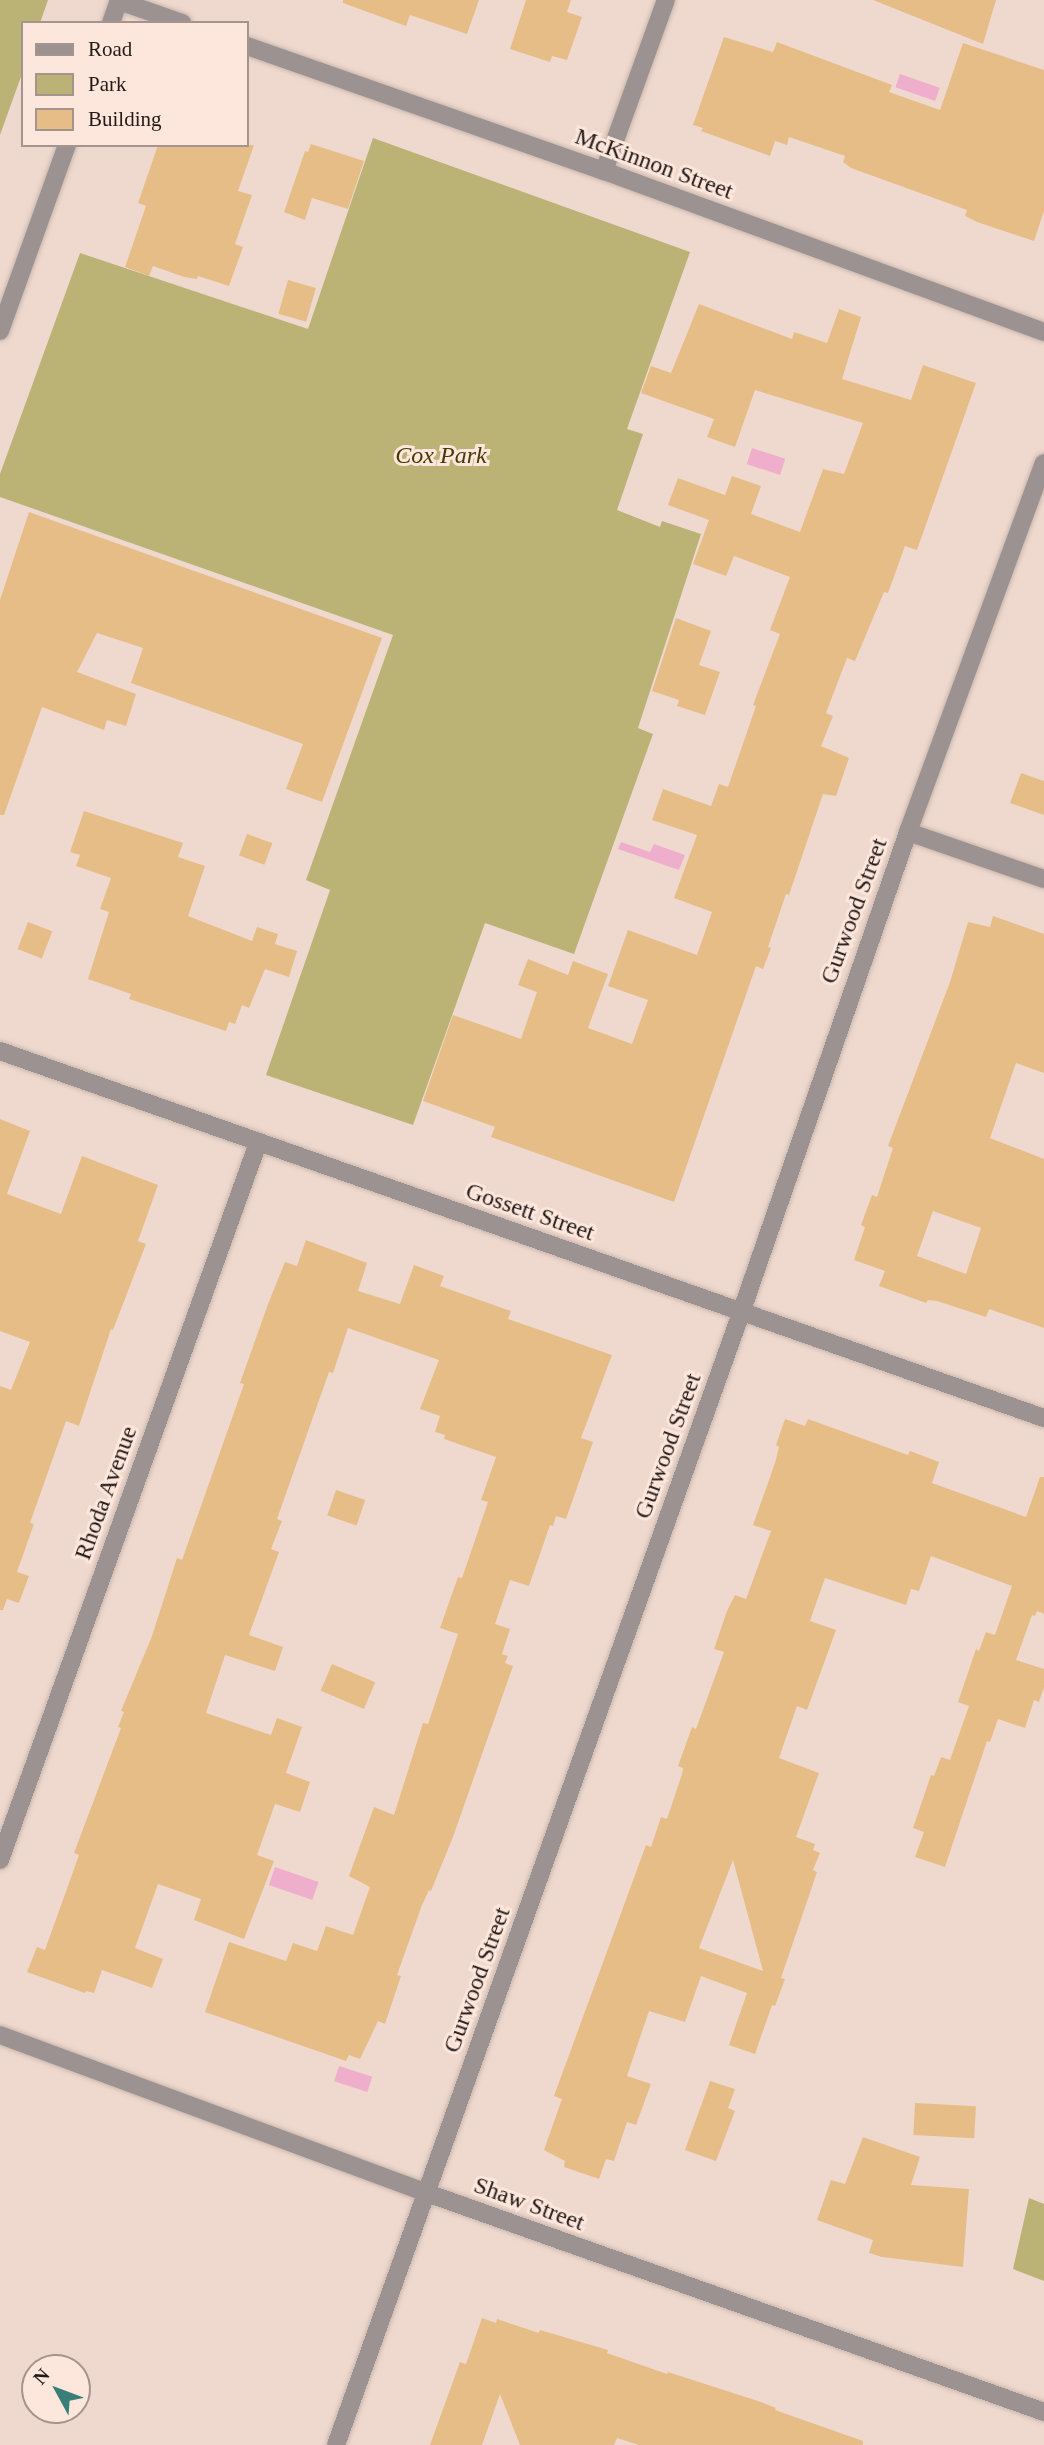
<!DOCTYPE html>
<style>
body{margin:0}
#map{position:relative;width:1044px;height:2445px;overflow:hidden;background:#efd9cf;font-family:"Times New Roman",serif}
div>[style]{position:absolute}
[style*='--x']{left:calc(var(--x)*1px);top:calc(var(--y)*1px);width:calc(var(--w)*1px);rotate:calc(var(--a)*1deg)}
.green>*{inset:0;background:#bbb376}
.water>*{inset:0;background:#efaecc;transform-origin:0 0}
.building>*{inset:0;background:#e6bd87;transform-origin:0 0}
.roads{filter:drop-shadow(0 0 2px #cab7ae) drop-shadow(0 0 2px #cab7ae)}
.minor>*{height:18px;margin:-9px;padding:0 9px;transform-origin:9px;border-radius:9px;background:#9c9291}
span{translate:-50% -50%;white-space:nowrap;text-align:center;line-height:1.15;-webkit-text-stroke:6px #fde6dc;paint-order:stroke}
.street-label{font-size:24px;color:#221a17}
.park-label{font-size:24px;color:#423b06;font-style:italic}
.legend{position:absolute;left:21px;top:21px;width:228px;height:126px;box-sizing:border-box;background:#fde6dc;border:2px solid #a5948d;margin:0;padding:9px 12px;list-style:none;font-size:21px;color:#221a17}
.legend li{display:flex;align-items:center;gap:14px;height:35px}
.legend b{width:35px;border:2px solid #a5948d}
.north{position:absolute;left:21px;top:2354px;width:70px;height:70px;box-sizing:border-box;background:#fde6dc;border:2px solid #a5948d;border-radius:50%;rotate:311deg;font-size:19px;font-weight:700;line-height:28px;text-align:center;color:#221a17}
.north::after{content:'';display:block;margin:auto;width:24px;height:32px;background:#397f77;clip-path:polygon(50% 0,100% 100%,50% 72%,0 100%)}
</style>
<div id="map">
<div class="green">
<i style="clip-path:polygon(0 0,48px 0,40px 23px,23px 23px,23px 71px,0 135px)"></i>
<i style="clip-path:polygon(373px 138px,690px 252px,627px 429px,643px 434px,617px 510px,660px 527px,662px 521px,701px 534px,638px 728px,653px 734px,574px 954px,485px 923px,413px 1125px,266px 1075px,330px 890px,306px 880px,393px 635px,0 497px,0 474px,80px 253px,308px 329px)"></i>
<i style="clip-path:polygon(1029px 2198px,1044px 2204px,1044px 2281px,1013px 2269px)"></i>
</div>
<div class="water">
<i style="left:900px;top:74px;width:42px;height:14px;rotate:19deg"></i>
<i style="left:752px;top:448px;width:35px;height:17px;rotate:18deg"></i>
<i style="clip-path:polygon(621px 842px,650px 852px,654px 844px,685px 855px,679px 870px,618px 849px)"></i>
<i style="left:275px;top:1867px;width:46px;height:19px;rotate:19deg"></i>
<i style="left:339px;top:2066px;width:35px;height:16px;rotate:18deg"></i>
</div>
<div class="building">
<i style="clip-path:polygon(343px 0,479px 0,467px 34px,410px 15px,406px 26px,343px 3px)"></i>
<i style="clip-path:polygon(526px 0,571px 0,567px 12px,582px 17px,567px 60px,552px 56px,550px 62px,510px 49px)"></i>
<i style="clip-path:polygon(873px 0,996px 0,983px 44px)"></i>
<i style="clip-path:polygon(724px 37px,773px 52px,777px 42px,892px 85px,889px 92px,940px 110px,963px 43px,1044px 70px,1044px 211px,1034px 241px,977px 222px,965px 216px,967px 210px,851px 168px,843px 162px,845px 156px,789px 137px,787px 145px,775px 141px,770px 156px,701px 131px,703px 128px,693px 125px)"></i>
<i style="clip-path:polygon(311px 144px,364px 161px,348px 209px,312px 198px,305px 220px,284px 212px,305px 151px,308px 152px)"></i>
<i style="clip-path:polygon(158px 145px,254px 145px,238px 191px,252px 195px,235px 244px,243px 247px,229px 286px,198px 276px,197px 279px,184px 277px,153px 266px,149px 276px,125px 267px,146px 206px,138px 203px)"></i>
<i style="left:288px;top:280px;width:29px;height:35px;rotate:16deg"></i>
<i style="clip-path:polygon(699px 304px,792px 339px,794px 332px,827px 343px,839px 309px,861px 317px,842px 379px,911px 400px,923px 365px,976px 383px,917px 550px,905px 546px,888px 593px,884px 592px,855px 661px,847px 658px,826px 713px,833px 716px,821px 746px,849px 758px,836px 796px,823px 794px,789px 895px,786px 894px,768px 947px,771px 948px,763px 969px,756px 966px,674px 1202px,491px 1137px,495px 1127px,423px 1101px,453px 1015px,521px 1039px,537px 992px,518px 985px,528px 959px,568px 975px,573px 961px,608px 974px,588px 1028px,632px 1044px,648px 1000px,608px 986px,628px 930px,697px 955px,712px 912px,674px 898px,697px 835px,652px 820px,663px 789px,711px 806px,719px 784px,728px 787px,756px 706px,753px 705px,780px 634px,770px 630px,790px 577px,734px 556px,726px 576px,693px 564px,709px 520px,668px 505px,678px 478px,725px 495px,732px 476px,761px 486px,751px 514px,800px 532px,823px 469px,844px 474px,863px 423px,755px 390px,735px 447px,707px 437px,714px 419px,641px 393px,651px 366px,671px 373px)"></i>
<i style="clip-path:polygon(29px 512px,382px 638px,322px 802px,286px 789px,303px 744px,131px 683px,143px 648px,97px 633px,77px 672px,136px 694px,126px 726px,107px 720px,104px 730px,42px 707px,4px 815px,0 815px,0 600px)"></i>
<i style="clip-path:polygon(676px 618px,711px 631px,699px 665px,720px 672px,705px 715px,677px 706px,679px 700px,652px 691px)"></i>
<i style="clip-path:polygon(1021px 773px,1044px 781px,1044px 815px,1010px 803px)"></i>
<i style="clip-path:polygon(84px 811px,183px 843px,178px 857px,205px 866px,188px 916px,252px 941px,257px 927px,278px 934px,275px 944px,297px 951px,289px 977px,265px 969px,249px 1008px,242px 1005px,235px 1024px,229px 1022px,226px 1031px,129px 999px,131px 994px,88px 979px,109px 912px,100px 909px,111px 878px,76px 866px,80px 855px,70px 852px)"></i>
<i style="left:247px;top:834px;width:27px;height:23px;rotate:20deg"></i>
<i style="clip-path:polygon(evenodd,993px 916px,1044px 934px,1044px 1073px,1016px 1063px,990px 1138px,1044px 1159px,1044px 1328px,989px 1309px,986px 1317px,937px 1301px,928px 1300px,926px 1303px,879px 1286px,885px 1271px,854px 1260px,865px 1227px,861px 1225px,872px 1195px,877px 1197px,893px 1148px,888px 1146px,950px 982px,968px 922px,990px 927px,993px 916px,933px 1211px,981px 1228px,966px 1274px,917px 1256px,933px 1211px)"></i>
<i style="left:28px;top:922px;width:26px;height:29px;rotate:21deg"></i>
<i style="clip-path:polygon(0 1119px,30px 1131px,7px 1194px,61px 1214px,82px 1156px,158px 1185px,138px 1241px,146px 1244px,113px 1330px,111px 1329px,79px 1426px,66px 1421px,30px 1523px,34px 1524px,17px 1572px,29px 1576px,19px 1603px,7px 1599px,3px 1610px,0 1610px,0 1386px,11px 1390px,30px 1342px,0 1331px)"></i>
<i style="clip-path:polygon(306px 1240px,367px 1263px,358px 1291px,400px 1304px,414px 1265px,444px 1276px,440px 1286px,511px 1311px,508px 1319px,612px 1355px,581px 1438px,593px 1442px,566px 1519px,556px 1516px,553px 1526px,550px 1525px,529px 1586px,510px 1580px,495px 1624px,510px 1629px,502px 1654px,508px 1656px,505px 1663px,513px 1666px,453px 1837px,431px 1891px,429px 1890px,422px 1905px,397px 1975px,401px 1976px,385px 2024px,378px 2021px,360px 2059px,349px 2055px,346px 2061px,205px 2012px,229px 1942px,286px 1961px,293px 1943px,317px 1951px,326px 1926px,353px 1935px,370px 1887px,349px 1876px,374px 1807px,394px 1815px,423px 1723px,428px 1724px,458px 1634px,440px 1628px,458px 1577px,462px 1578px,488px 1502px,481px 1500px,496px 1457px,444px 1439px,445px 1435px,435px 1432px,440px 1416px,420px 1409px,439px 1360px,348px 1328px,333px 1373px,329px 1372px,277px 1519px,282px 1521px,271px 1549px,279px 1552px,249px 1635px,283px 1647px,275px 1671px,225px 1655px,206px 1713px,271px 1735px,277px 1718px,302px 1727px,286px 1773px,310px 1782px,300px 1812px,275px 1804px,257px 1855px,274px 1861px,244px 1939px,194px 1920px,201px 1899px,158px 1884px,135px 1948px,163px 1959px,152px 1988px,102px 1970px,94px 1993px,86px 1991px,85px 1993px,27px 1972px,37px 1947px,45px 1950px,79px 1855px,74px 1853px,121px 1728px,118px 1727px,124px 1712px,121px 1711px,152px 1636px,177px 1558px,182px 1560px,244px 1384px,240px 1383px,268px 1304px,285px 1262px,297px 1266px)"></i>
<i style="clip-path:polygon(evenodd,785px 1419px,805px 1426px,808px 1419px,908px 1455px,910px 1451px,939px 1462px,932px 1483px,1026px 1517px,1040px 1477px,1044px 1477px,1044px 1614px,1037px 1611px,1035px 1616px,1032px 1615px,1016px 1660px,1044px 1669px,1044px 1687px,1039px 1702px,1034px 1700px,1025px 1728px,998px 1719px,990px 1742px,987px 1741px,945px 1867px,915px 1857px,924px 1832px,913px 1828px,931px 1775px,934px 1776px,941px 1757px,950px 1760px,969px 1706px,958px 1702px,976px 1649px,979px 1651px,986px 1632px,995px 1635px,1012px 1586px,931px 1556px,919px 1591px,911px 1589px,906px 1605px,825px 1578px,810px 1621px,836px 1630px,807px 1710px,797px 1706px,779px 1758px,819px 1773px,796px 1837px,815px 1844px,813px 1850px,820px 1853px,813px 1870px,817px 1872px,781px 1978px,785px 1979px,775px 2006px,772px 2005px,755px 2054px,729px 2045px,747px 1993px,701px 1976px,685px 2022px,649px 2011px,627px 2076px,651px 2084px,636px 2125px,627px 2122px,614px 2161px,606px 2159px,599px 2179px,564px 2167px,565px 2161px,544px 2150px,562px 2099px,554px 2096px,646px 1845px,651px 1847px,661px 1817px,667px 1819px,682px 1774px,683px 1768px,678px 1766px,692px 1727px,696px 1729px,724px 1652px,714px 1649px,727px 1611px,735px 1595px,746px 1599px,771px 1531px,753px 1525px,775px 1463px,779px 1447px,776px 1445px,785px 1419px,733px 1860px,763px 1971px,699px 1948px,733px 1860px)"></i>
<i style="left:336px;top:1490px;width:31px;height:27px;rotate:19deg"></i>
<i style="left:332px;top:1664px;width:47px;height:29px;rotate:23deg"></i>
<i style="clip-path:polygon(710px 2081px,735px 2089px,728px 2108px,735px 2111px,716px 2161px,685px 2150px)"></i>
<i style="left:915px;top:2103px;width:61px;height:32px;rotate:3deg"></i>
<i style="clip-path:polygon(863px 2137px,920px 2157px,911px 2185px,969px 2189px,963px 2267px,882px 2257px,869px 2253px,873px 2240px,817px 2220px,831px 2180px,845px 2184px)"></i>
<i style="clip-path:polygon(482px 2318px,496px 2323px,497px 2319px,539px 2333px,540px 2330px,608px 2350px,607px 2353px,667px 2374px,668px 2372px,761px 2402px,776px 2408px,775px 2410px,863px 2441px,863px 2445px,639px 2445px,617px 2438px,614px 2445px,520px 2445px,500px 2394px,482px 2445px,430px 2445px,460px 2362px,466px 2364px)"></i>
</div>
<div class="roads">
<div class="minor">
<i style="--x:119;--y:1;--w:67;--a:19.2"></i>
<i style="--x:111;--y:23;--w:24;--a:-71"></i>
<i style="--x:247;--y:46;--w:378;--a:19.3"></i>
<i style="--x:604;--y:171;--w:469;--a:20.1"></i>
<i style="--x:604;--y:171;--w:182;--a:-70.1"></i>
<i style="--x:0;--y:331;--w:198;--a:-70.2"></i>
<i style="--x:908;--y:832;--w:144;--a:19.1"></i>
<i style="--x:0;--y:1051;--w:1107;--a:19.37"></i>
<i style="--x:0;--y:1860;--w:762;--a:-70.21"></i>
<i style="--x:0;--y:2035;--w:455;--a:20.3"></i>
<i style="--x:427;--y:2193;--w:655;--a:19.54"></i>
<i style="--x:336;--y:2445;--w:1202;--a:-70.31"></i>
<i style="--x:741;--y:1313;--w:509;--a:-70.85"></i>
<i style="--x:908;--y:832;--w:393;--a:-69.8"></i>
</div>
</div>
<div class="street-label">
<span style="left:654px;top:164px;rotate:20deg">McKinnon Street</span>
<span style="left:854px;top:911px;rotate:-70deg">Gurwood Street</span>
<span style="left:530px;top:1212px;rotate:19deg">Gossett Street</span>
<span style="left:668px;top:1446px;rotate:-70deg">Gurwood Street</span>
<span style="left:106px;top:1493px;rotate:-70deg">Rhoda Avenue</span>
<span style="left:477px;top:1980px;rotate:-70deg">Gurwood Street</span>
<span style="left:529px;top:2204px;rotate:20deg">Shaw Street</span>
</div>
<div class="park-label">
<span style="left:441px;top:456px">Cox Park</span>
</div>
<ul class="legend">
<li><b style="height:9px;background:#9c9291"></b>Road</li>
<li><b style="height:19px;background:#bbb376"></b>Park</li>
<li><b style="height:19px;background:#e6bd87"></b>Building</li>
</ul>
<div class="north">N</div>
</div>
